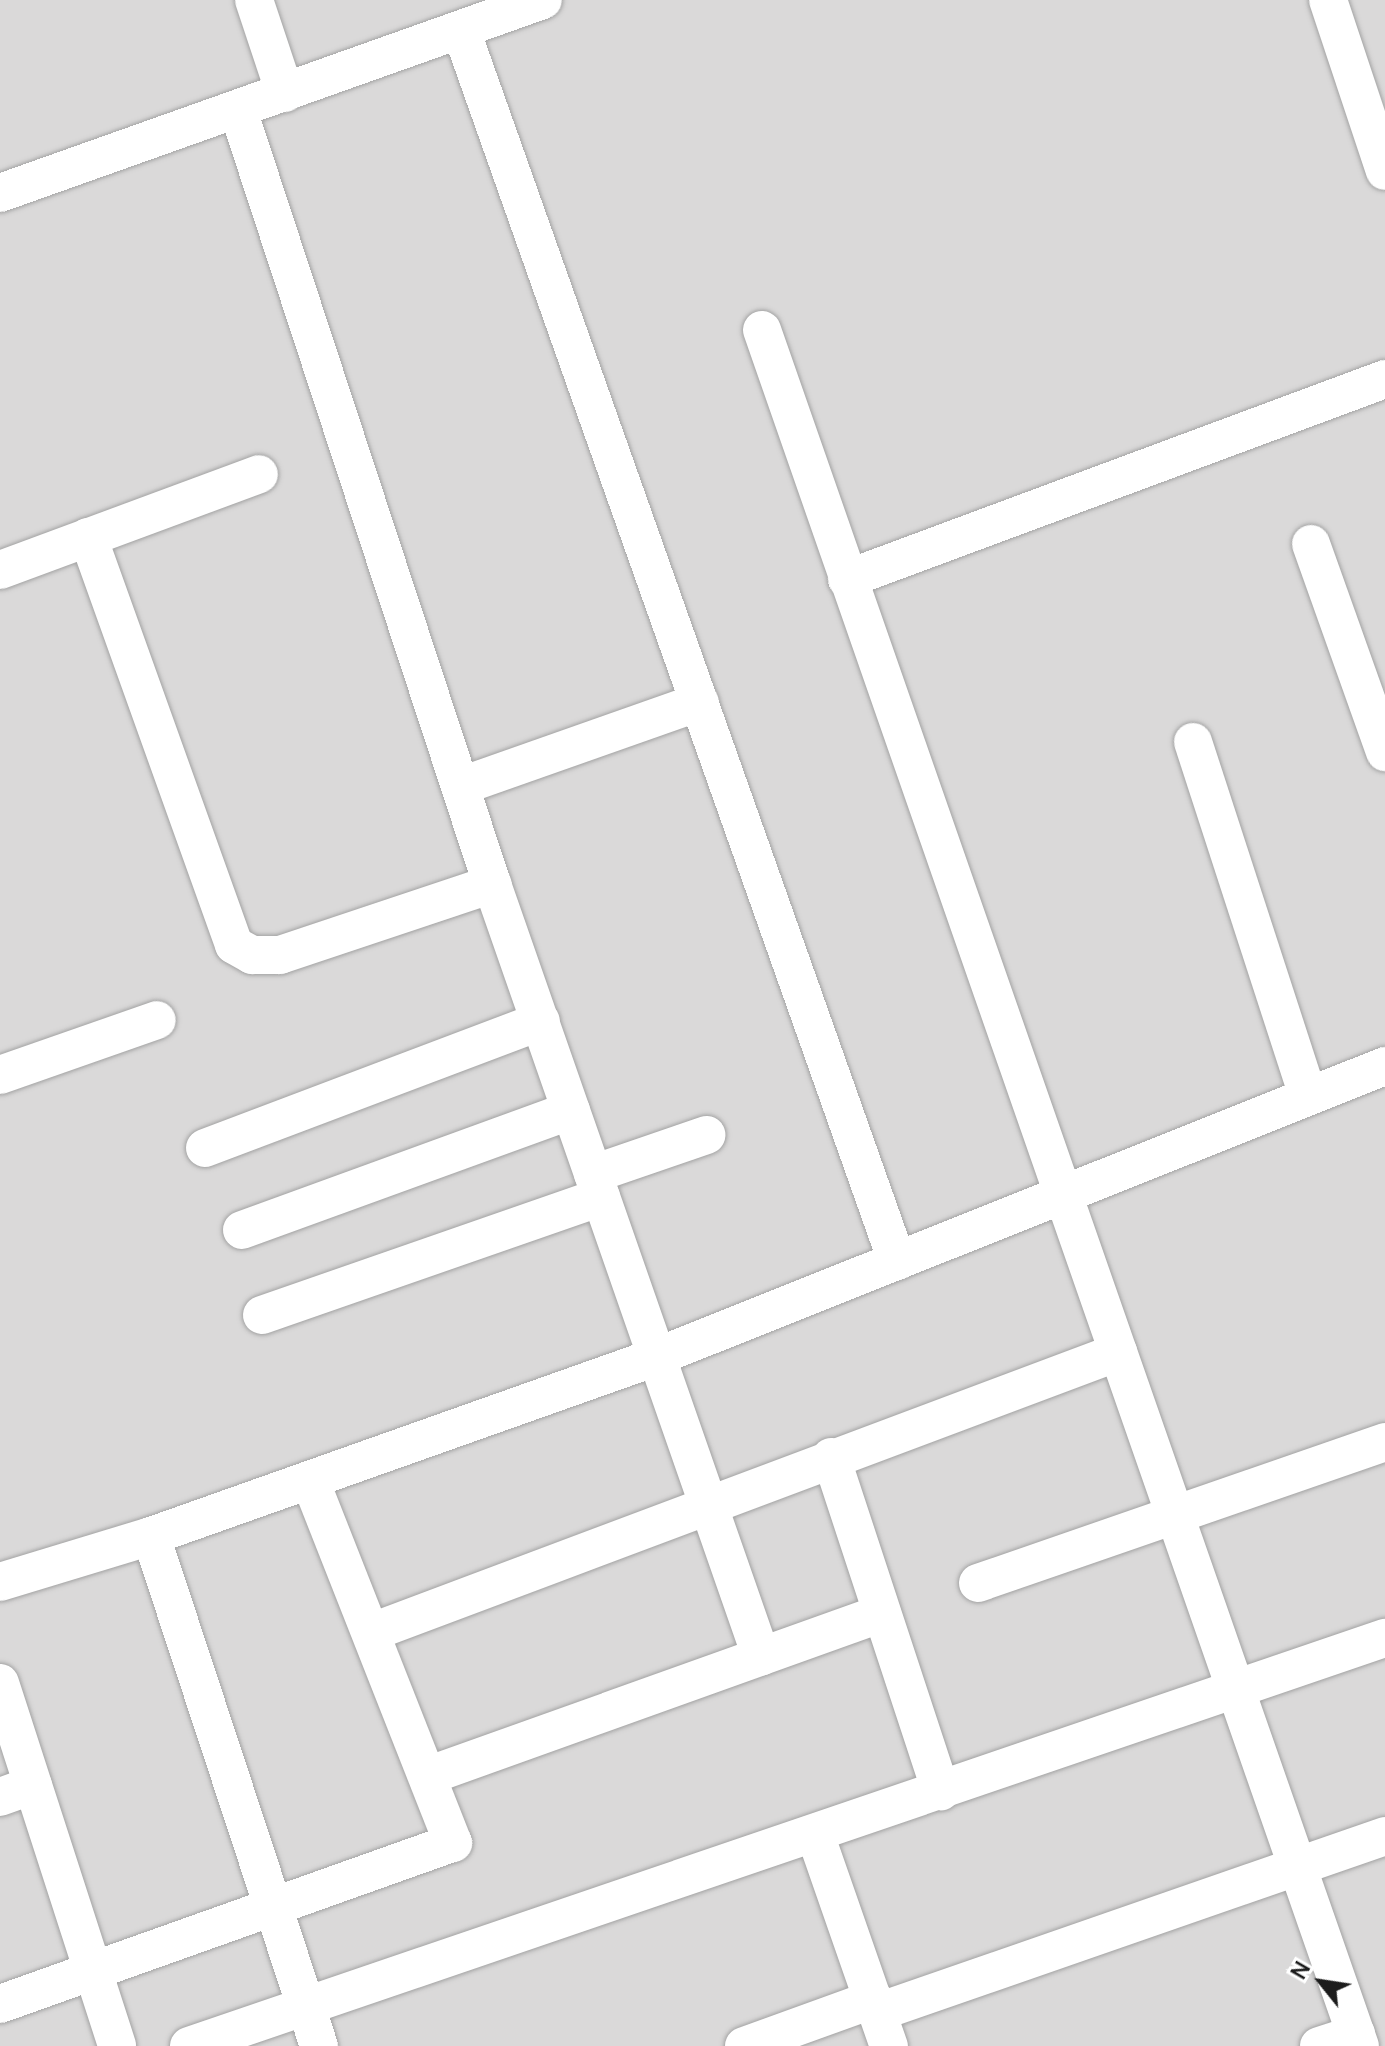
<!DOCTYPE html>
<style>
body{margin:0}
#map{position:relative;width:1385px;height:2046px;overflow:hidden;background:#eeebe1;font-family:Manrope,sans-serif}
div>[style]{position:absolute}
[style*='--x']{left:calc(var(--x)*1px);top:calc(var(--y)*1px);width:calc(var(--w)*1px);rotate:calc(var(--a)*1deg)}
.residential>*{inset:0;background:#dad9d9;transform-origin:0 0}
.roads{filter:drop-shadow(0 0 2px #a3a3a3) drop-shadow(0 0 2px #a3a3a3)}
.street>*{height:38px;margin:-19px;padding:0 19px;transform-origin:19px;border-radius:19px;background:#fff}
span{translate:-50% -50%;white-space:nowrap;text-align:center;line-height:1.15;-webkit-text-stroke:6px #fff;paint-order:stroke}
.north{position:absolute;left:1281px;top:1942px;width:80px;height:80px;-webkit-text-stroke:6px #fff;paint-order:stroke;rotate:300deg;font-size:22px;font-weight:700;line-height:32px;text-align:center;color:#1c1c1c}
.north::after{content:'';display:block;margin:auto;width:28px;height:36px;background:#1c1c1c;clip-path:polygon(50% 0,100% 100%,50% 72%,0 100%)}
</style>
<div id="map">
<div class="residential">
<i style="left:0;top:0;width:1385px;height:2046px"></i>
</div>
<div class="roads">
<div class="street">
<i style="--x:254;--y:0;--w:98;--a:71.6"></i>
<i style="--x:1328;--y:0;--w:180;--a:71.6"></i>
<i style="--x:461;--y:30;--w:1306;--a:70.5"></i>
<i style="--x:238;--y:110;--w:815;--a:71.83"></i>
<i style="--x:492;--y:884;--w:818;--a:70.79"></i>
<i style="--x:0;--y:193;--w:576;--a:-19.57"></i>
<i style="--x:762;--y:330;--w:1817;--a:70.79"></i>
<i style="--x:88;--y:537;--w:433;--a:70.3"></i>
<i style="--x:234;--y:945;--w:21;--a:29"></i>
<i style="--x:252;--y:955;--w:28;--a:0"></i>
<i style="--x:280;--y:955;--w:224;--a:-18.5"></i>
<i style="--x:1311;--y:544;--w:221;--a:70.4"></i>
<i style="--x:0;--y:570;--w:276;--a:-20.3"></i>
<i style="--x:847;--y:579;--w:574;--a:-20.39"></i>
<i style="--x:1193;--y:742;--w:372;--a:72"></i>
<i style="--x:461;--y:786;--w:253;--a:-19.4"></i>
<i style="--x:0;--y:1075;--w:166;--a:-19.3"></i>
<i style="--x:205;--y:1148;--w:359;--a:-20.7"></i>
<i style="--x:593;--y:1174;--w:120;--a:-19"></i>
<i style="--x:242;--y:1230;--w:350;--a:-20"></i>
<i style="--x:262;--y:1315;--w:359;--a:-19.2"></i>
<i style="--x:831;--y:1457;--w:352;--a:71.8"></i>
<i style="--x:151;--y:1536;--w:537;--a:71.77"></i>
<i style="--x:0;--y:1582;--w:158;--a:-16.9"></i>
<i style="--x:151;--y:1536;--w:536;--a:-19.52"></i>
<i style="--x:656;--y:1357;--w:785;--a:-21.76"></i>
<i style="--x:978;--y:1583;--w:431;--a:-19.1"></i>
<i style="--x:372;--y:1632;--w:797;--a:-20.57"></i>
<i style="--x:0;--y:1683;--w:381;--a:72.1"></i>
<i style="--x:430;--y:1775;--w:480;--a:-19.7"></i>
<i style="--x:0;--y:1797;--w:35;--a:-20"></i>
<i style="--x:815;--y:1834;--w:225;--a:70.8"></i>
<i style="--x:0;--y:2004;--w:481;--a:-19.6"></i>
<i style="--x:453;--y:1843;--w:390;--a:-111.5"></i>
<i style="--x:878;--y:2012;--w:537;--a:-19.14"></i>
<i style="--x:189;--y:2046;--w:1264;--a:-18.84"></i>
<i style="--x:744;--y:2046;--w:138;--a:-19.9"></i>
<i style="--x:1319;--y:2046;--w:39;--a:-18"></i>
</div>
</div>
<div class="north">N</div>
</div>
